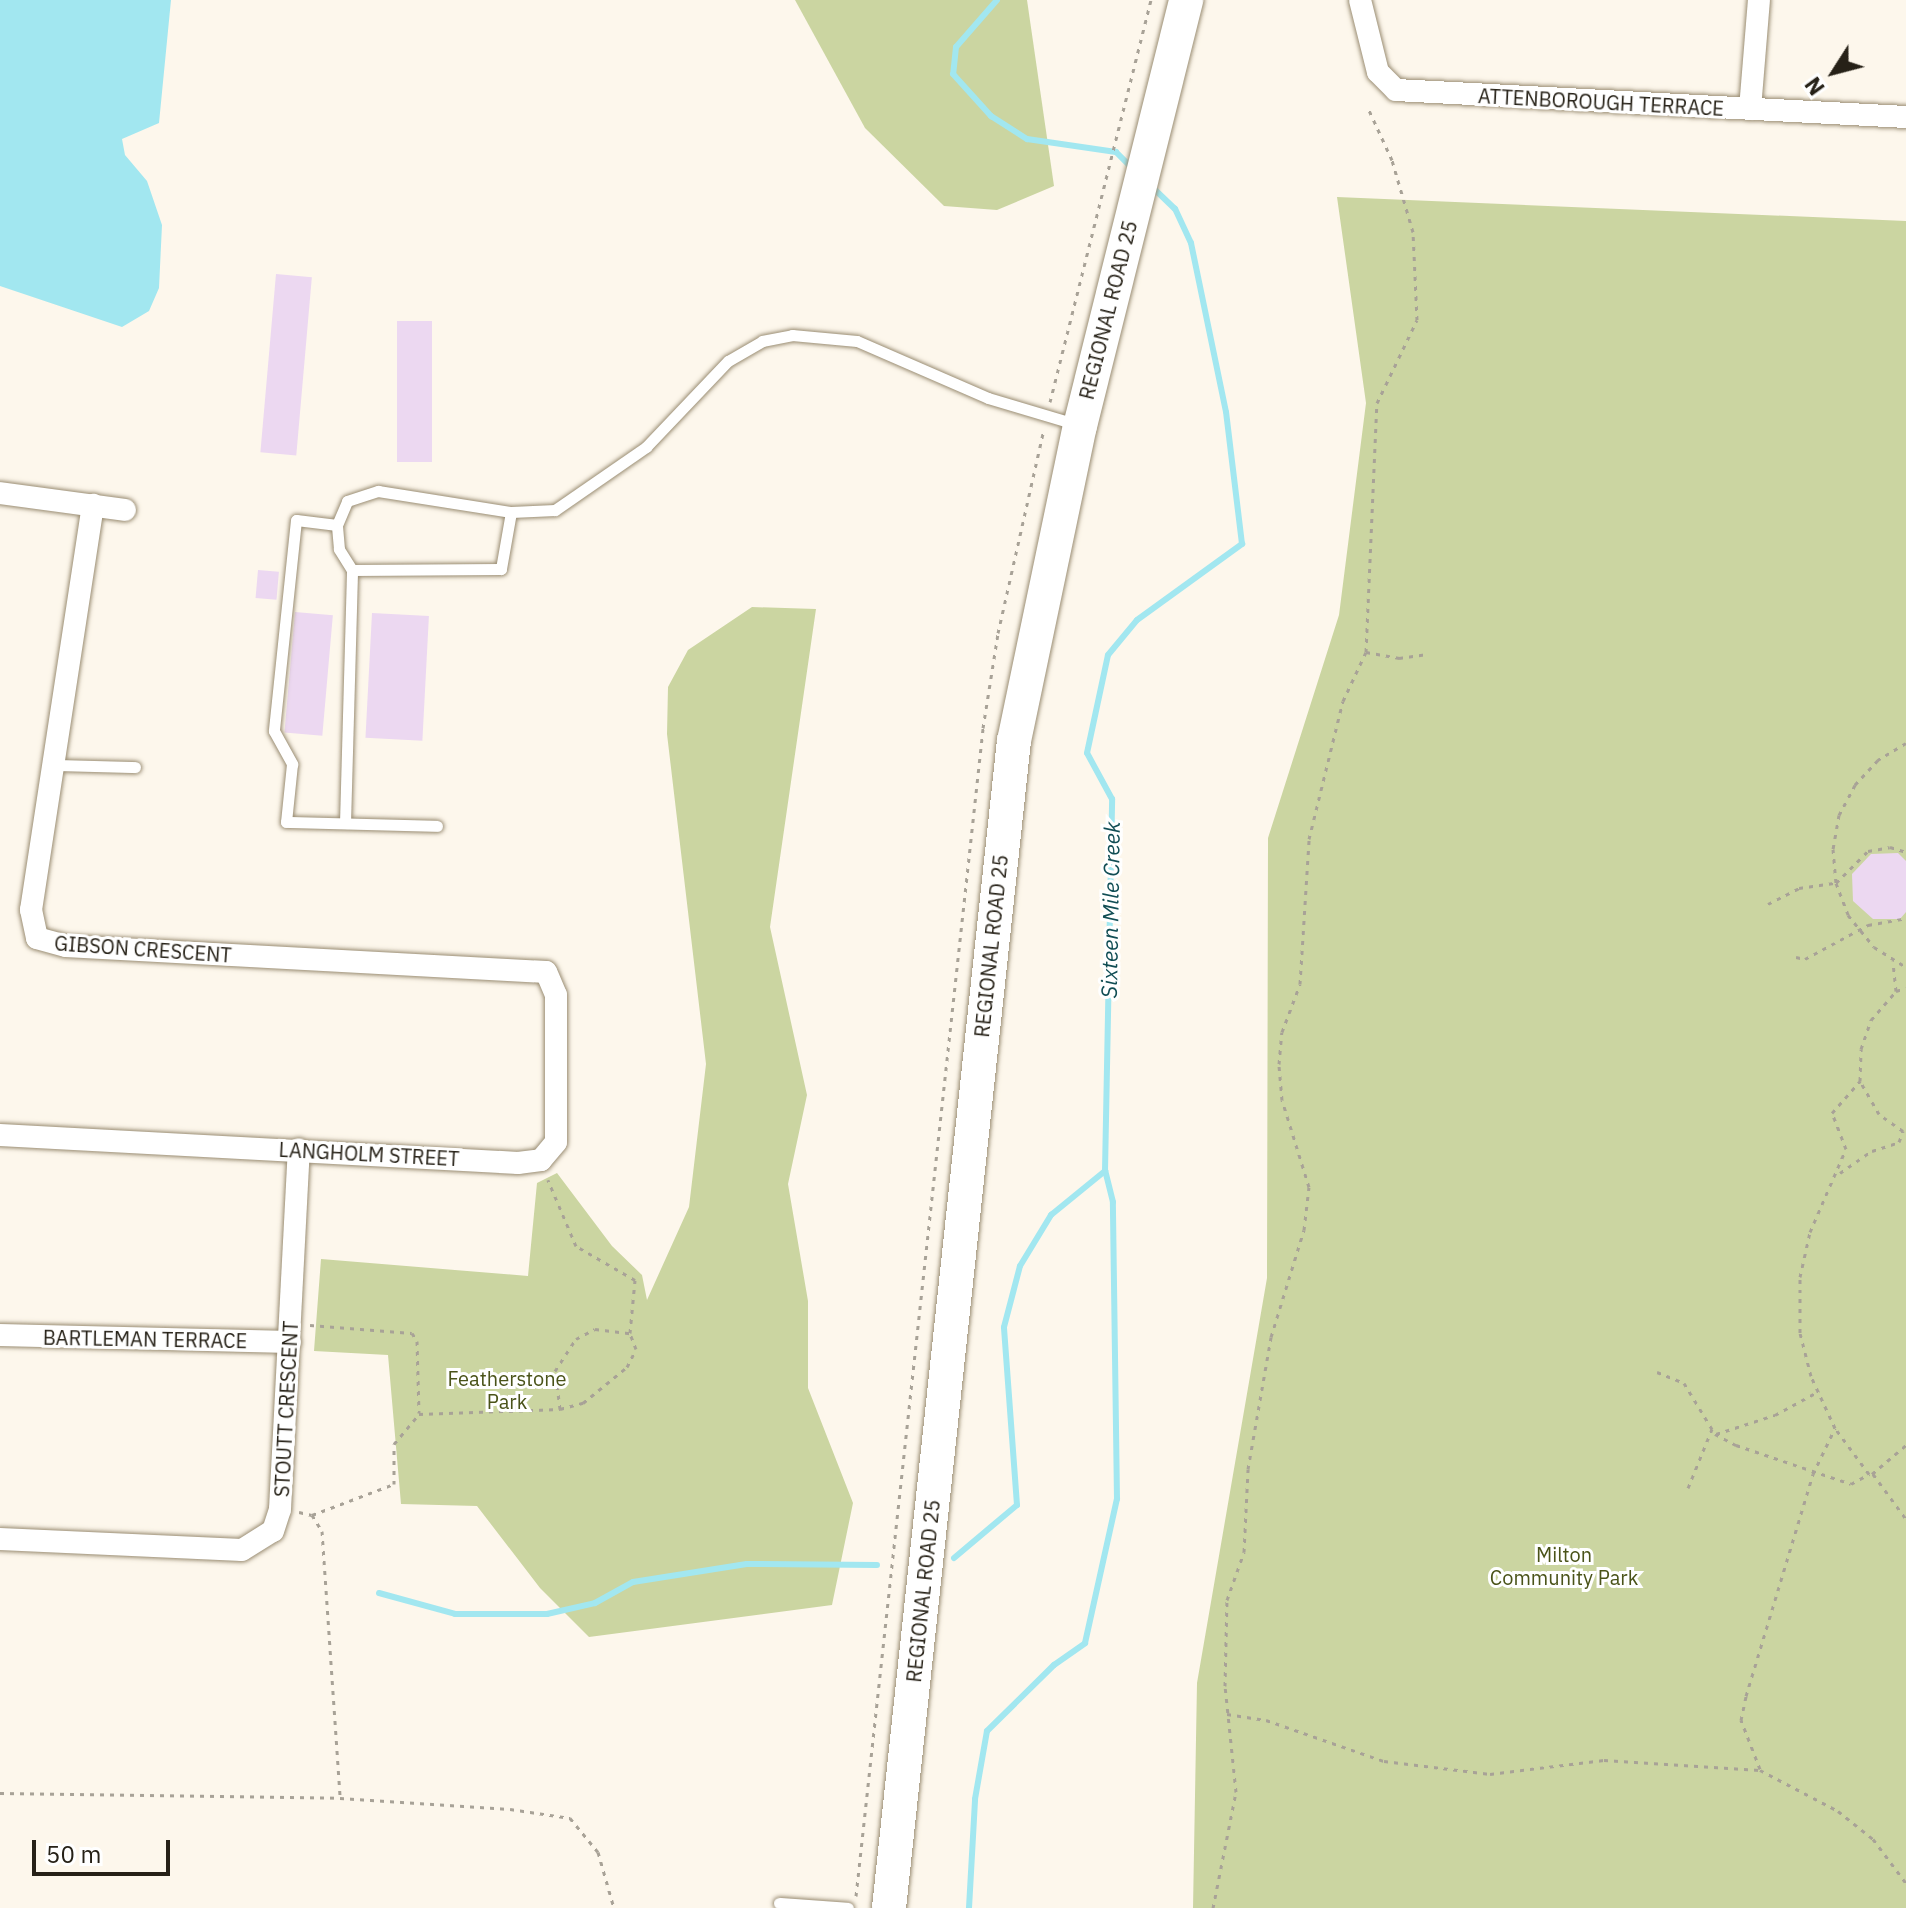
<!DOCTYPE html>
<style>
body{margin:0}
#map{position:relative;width:1906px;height:1908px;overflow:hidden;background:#fdf7ec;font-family:"IBM Plex Sans",sans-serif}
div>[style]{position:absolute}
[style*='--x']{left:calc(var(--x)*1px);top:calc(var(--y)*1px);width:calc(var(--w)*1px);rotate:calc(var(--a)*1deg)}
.green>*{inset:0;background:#cbd5a1}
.water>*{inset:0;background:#a2e7f0}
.stream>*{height:6px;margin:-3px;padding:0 3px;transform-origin:3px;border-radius:3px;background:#a2e7f0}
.building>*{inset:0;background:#ecd8f1;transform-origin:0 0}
.path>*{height:3px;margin-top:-1.5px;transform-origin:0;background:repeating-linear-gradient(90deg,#a8a297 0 4px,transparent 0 10px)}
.roads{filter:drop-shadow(0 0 2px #9a8d73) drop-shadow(0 0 2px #9a8d73)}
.lane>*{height:11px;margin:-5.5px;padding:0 5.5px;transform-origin:5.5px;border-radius:5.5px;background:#fff}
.street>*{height:22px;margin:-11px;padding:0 11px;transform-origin:11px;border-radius:11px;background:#fff}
.primary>*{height:34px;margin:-17px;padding:0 17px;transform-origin:17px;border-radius:17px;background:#fff}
span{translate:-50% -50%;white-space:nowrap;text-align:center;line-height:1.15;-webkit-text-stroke:6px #fff;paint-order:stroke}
.street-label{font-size:20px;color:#262117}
.park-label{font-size:20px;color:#4a5319}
.water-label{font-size:22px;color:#104d54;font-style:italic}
.north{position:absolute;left:1794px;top:32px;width:80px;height:80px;-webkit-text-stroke:6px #fff;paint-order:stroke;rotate:234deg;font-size:22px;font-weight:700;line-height:32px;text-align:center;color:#262117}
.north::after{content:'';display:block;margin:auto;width:28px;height:36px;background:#262117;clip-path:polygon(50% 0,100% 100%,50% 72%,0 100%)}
.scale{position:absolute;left:32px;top:1840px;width:138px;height:36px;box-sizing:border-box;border:4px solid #262117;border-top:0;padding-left:10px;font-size:24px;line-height:28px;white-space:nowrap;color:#262117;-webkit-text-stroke:6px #fff;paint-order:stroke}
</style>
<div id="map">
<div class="green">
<i style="clip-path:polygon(795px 0,1027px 0,1054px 186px,997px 210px,944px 206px,865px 128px)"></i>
<i style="clip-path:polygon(1337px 197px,1906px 221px,1906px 1908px,1193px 1908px,1197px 1683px,1267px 1278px,1268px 838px,1339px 615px,1366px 403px)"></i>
<i style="clip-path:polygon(752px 607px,816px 609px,770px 927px,807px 1095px,788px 1184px,808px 1301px,808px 1388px,853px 1503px,832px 1605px,589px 1637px,540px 1588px,477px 1506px,401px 1504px,388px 1355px,314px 1351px,321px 1259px,528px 1276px,537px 1183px,557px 1173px,612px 1246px,642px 1275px,647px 1300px,689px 1207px,706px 1064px,667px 734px,668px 687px,688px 650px)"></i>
</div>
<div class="water">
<i style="clip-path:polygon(0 0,171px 0,159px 123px,122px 139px,125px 155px,147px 181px,162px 225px,159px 288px,149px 311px,122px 327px,0 286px)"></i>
</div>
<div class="stream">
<i style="--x:997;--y:0;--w:62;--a:131.1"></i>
<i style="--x:956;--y:47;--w:27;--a:96"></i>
<i style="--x:953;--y:74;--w:57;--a:47.9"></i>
<i style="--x:991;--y:116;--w:43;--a:32.6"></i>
<i style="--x:1027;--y:139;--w:90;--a:8.3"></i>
<i style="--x:1116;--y:152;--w:21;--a:45"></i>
<i style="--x:954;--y:1558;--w:82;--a:-40.1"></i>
<i style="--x:1017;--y:1505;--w:178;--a:-94.2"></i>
<i style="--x:1004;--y:1327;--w:63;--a:-75.3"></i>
<i style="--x:1020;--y:1266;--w:60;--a:-58.7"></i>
<i style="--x:1051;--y:1215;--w:70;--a:-39.2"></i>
<i style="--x:379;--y:1593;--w:79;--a:15.4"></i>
<i style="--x:455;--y:1614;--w:92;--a:0"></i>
<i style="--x:547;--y:1614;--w:49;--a:-12.9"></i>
<i style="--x:595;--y:1603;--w:43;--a:-28.9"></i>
<i style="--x:633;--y:1582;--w:115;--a:-9"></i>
<i style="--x:747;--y:1564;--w:130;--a:0.4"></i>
<i style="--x:969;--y:1908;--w:109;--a:-86.8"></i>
<i style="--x:975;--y:1799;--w:69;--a:-80"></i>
<i style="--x:987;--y:1731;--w:94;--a:-44.6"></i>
<i style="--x:1054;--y:1665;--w:38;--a:-35"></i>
<i style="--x:1085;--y:1643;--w:148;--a:-77.5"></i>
<i style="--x:1117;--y:1499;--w:297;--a:-90.8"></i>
<i style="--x:1113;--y:1202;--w:32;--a:-104"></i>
<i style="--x:1105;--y:1171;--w:372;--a:-88.9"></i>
<i style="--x:1112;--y:799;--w:52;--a:-118.5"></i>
<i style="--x:1087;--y:753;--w:100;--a:-77.9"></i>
<i style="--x:1108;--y:655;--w:45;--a:-50.4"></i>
<i style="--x:1137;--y:620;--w:130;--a:-35.9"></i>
<i style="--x:1242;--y:544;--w:133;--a:-96.9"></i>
<i style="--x:1226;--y:412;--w:173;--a:-101.7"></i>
<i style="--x:1191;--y:243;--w:38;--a:-115"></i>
<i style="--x:1175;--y:209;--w:33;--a:-136"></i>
</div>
<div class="building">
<i style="left:276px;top:274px;width:36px;height:179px;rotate:5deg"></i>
<i style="left:397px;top:321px;width:35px;height:141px"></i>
<i style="left:258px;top:570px;width:21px;height:28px;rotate:5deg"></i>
<i style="left:295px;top:612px;width:38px;height:121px;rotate:5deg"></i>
<i style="left:372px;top:613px;width:57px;height:125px;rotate:3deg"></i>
<i style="clip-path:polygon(1898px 853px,1906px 861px,1906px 912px,1900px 919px,1873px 919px,1853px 901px,1852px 874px,1871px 854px)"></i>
</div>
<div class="path">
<i style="--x:1050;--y:402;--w:414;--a:-75.9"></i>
<i style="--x:1366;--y:652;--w:249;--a:-87.5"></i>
<i style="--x:1377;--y:403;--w:92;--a:-64.3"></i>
<i style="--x:1417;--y:320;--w:88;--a:-92.6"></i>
<i style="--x:1413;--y:232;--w:75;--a:-106.3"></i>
<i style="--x:1392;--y:160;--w:55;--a:-114.7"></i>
<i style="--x:1906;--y:743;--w:33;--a:149"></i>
<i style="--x:1878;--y:760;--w:34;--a:133"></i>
<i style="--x:1855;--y:785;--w:34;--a:118"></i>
<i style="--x:1839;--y:815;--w:35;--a:100"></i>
<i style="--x:1833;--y:849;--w:34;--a:85"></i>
<i style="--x:1836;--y:883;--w:34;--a:69"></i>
<i style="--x:1848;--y:915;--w:41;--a:50.9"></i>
<i style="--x:1874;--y:947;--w:38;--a:32"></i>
<i style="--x:1768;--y:904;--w:35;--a:-27"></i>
<i style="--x:1799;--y:888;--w:37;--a:-8"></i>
<i style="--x:1836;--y:883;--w:45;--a:-45"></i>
<i style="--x:1868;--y:851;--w:22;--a:-10"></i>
<i style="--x:1890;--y:847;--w:17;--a:17"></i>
<i style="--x:1796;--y:957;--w:9;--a:13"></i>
<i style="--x:1805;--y:959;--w:72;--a:-28.4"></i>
<i style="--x:1868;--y:925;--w:39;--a:-10"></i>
<i style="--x:1896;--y:991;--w:10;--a:-17"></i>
<i style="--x:1840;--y:1173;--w:39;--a:-35"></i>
<i style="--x:1872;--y:1151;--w:28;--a:-18"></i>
<i style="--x:1899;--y:1142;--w:12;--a:-70"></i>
<i style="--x:1903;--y:1131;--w:29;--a:-145"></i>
<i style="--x:1879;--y:1114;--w:38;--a:-120"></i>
<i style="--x:310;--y:1325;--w:102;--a:4.5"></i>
<i style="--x:412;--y:1333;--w:9;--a:58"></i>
<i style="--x:417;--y:1341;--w:72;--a:88.4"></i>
<i style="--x:1657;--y:1372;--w:29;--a:22"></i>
<i style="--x:1684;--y:1383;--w:60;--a:58.7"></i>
<i style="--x:1715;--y:1434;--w:24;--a:28"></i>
<i style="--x:1736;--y:1445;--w:121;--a:18.7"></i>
<i style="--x:1851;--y:1484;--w:21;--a:-29"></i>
<i style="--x:1869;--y:1474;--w:57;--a:-126.5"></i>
<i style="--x:1835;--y:1428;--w:57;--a:-114.8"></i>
<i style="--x:1811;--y:1376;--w:44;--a:-104.3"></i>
<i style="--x:1800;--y:1333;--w:56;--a:-90"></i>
<i style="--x:1800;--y:1277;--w:46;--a:-77.5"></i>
<i style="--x:1810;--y:1232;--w:90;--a:-66.6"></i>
<i style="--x:1846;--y:1149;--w:39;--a:-111"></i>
<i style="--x:1832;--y:1113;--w:43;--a:-48.8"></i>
<i style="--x:1860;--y:1081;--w:32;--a:-88"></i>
<i style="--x:1861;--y:1049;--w:31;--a:-71"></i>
<i style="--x:1871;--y:1020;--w:38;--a:-49"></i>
<i style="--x:1896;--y:991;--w:30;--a:-96"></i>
<i style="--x:560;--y:1409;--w:38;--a:-97"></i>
<i style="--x:555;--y:1371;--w:38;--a:-57"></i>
<i style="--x:576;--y:1339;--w:21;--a:-28"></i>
<i style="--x:595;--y:1329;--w:35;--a:7"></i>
<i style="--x:1716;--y:1434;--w:62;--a:-17.9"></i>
<i style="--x:1775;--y:1415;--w:50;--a:-28.6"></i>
<i style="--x:1872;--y:1474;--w:45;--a:-40.5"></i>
<i style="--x:1873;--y:1474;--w:56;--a:53.7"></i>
<i style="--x:1688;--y:1488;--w:64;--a:-67.9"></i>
<i style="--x:299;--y:1512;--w:13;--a:13"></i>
<i style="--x:312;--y:1515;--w:19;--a:58"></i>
<i style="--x:322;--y:1531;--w:268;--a:86.1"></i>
<i style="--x:312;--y:1515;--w:88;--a:-20.7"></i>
<i style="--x:394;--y:1484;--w:40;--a:-90"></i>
<i style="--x:394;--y:1444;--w:39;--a:-50"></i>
<i style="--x:419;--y:1414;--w:141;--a:-2"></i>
<i style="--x:560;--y:1409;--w:24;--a:-15"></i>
<i style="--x:583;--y:1403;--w:57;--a:-39.3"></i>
<i style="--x:627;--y:1367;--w:20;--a:-63"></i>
<i style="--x:636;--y:1349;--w:17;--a:-111"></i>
<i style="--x:630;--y:1333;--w:53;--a:-84.6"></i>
<i style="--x:635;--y:1280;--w:68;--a:-150"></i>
<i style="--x:576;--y:1246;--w:72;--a:-113"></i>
<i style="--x:1227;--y:1714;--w:39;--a:9"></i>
<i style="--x:1266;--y:1720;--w:125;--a:19.2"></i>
<i style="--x:1384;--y:1761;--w:107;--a:7"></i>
<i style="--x:1490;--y:1774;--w:115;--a:-7"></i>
<i style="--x:1604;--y:1760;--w:156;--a:3.7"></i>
<i style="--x:1760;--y:1770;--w:88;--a:27.7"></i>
<i style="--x:1838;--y:1811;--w:45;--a:38.7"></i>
<i style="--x:1873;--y:1839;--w:55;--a:53.1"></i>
<i style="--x:1760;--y:1769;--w:53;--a:-111.2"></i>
<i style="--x:1741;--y:1720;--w:25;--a:-78"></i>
<i style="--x:1746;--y:1696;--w:232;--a:-73.2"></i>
<i style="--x:1813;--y:1474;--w:51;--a:-64.4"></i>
<i style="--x:0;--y:1793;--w:340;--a:0.8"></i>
<i style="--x:340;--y:1798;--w:170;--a:3.7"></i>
<i style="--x:510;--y:1809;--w:61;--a:8.5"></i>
<i style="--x:570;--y:1818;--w:44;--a:50.5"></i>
<i style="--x:598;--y:1852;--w:58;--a:74.1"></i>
<i style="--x:856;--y:1896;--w:1175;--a:-83.79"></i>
<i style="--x:983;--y:728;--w:96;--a:-81"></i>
<i style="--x:998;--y:633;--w:209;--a:-77.3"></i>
<i style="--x:1213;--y:1908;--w:118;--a:-78.8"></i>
<i style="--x:1236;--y:1792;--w:107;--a:-95.9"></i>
<i style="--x:1225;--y:1686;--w:86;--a:-88.7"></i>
<i style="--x:1227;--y:1600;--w:51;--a:-70.5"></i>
<i style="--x:1244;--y:1552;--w:83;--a:-87.2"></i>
<i style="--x:1248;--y:1469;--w:134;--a:-80.1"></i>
<i style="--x:1271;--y:1337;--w:112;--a:-72.9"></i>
<i style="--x:1304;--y:1230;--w:43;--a:-83.4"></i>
<i style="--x:1309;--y:1187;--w:91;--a:-107.2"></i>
<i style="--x:1282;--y:1100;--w:36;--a:-95"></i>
<i style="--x:1279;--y:1064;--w:32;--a:-85"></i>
<i style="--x:1282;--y:1032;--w:51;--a:-69.4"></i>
<i style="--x:1300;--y:984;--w:145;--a:-86.4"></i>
<i style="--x:1309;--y:839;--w:142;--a:-76.2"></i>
<i style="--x:1343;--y:701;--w:54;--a:-64.9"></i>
<i style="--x:1366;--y:652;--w:34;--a:10"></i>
<i style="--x:1399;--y:658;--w:29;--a:-8"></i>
</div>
<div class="roads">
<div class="lane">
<i style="--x:511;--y:512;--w:58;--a:100"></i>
<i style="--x:501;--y:569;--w:149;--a:179.6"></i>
<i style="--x:352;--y:570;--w:25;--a:-122"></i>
<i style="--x:339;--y:549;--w:24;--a:-95"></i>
<i style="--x:337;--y:525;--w:26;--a:-67"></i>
<i style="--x:347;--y:501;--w:33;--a:-18"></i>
<i style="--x:378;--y:491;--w:135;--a:9"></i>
<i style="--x:511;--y:512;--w:44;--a:-2.6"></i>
<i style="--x:555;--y:510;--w:111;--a:-34.7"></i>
<i style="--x:646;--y:447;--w:119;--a:-46.4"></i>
<i style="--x:728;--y:361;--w:39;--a:-30"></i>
<i style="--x:762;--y:341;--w:31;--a:-11"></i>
<i style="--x:792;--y:335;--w:65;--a:5.3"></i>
<i style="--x:857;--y:341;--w:143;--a:23.5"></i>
<i style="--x:988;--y:398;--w:91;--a:16.6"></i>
<i style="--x:337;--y:525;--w:41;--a:-173"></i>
<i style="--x:296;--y:520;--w:212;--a:96"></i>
<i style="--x:274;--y:731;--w:38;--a:61"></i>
<i style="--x:292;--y:764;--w:58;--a:95.9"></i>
<i style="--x:286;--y:822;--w:151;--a:1.5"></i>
<i style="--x:53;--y:765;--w:82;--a:1.4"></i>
<i style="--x:345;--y:823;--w:253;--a:-88.4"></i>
<i style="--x:779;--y:1903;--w:69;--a:4.1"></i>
</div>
<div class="street">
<i style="--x:1360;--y:0;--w:74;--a:76"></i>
<i style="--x:1378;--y:72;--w:25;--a:45"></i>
<i style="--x:1396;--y:90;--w:511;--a:3.03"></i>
<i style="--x:1750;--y:109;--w:109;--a:-85.3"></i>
<i style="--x:0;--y:493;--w:126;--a:7.7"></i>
<i style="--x:0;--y:1135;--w:519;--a:3.09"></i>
<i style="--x:518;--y:1163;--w:23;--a:-7"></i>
<i style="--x:541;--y:1160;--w:23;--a:-50"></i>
<i style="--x:556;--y:1142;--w:147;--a:-90"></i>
<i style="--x:556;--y:995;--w:25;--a:-113"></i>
<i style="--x:546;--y:972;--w:481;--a:-176.9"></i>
<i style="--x:66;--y:946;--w:30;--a:-165"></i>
<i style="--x:37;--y:938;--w:29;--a:-102"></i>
<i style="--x:31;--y:910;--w:410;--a:-81.3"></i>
<i style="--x:0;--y:1335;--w:290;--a:1.4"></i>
<i style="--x:0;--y:1539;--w:242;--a:2.6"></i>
<i style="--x:242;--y:1550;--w:36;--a:-32"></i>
<i style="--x:273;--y:1531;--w:23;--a:-72"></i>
<i style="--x:280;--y:1509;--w:360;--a:-87"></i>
</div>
<div class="primary">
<i style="--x:889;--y:1908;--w:1174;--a:-83.89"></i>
<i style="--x:1014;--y:741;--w:322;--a:-78.2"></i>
<i style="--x:1080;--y:426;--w:439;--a:-76"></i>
</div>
</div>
<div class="street-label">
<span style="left:1601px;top:102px;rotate:3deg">ATTENBOROUGH TERRACE</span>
<span style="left:1108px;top:310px;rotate:-76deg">REGIONAL ROAD 25</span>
<span style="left:991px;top:946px;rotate:-84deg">REGIONAL ROAD 25</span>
<span style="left:143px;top:949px;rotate:4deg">GIBSON CRESCENT</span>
<span style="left:369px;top:1154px;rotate:3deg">LANGHOLM STREET</span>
<span style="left:145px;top:1339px;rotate:1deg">BARTLEMAN TERRACE</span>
<span style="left:286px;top:1409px;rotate:-87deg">STOUTT CRESCENT</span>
<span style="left:923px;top:1591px;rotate:-84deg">REGIONAL ROAD 25</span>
</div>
<div class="park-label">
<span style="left:507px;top:1390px">Featherstone<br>Park</span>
<span style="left:1564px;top:1566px">Milton<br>Community Park</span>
</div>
<div class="water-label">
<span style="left:1110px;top:910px;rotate:-89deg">Sixteen Mile Creek</span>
</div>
<div class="north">N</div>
<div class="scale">50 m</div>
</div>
